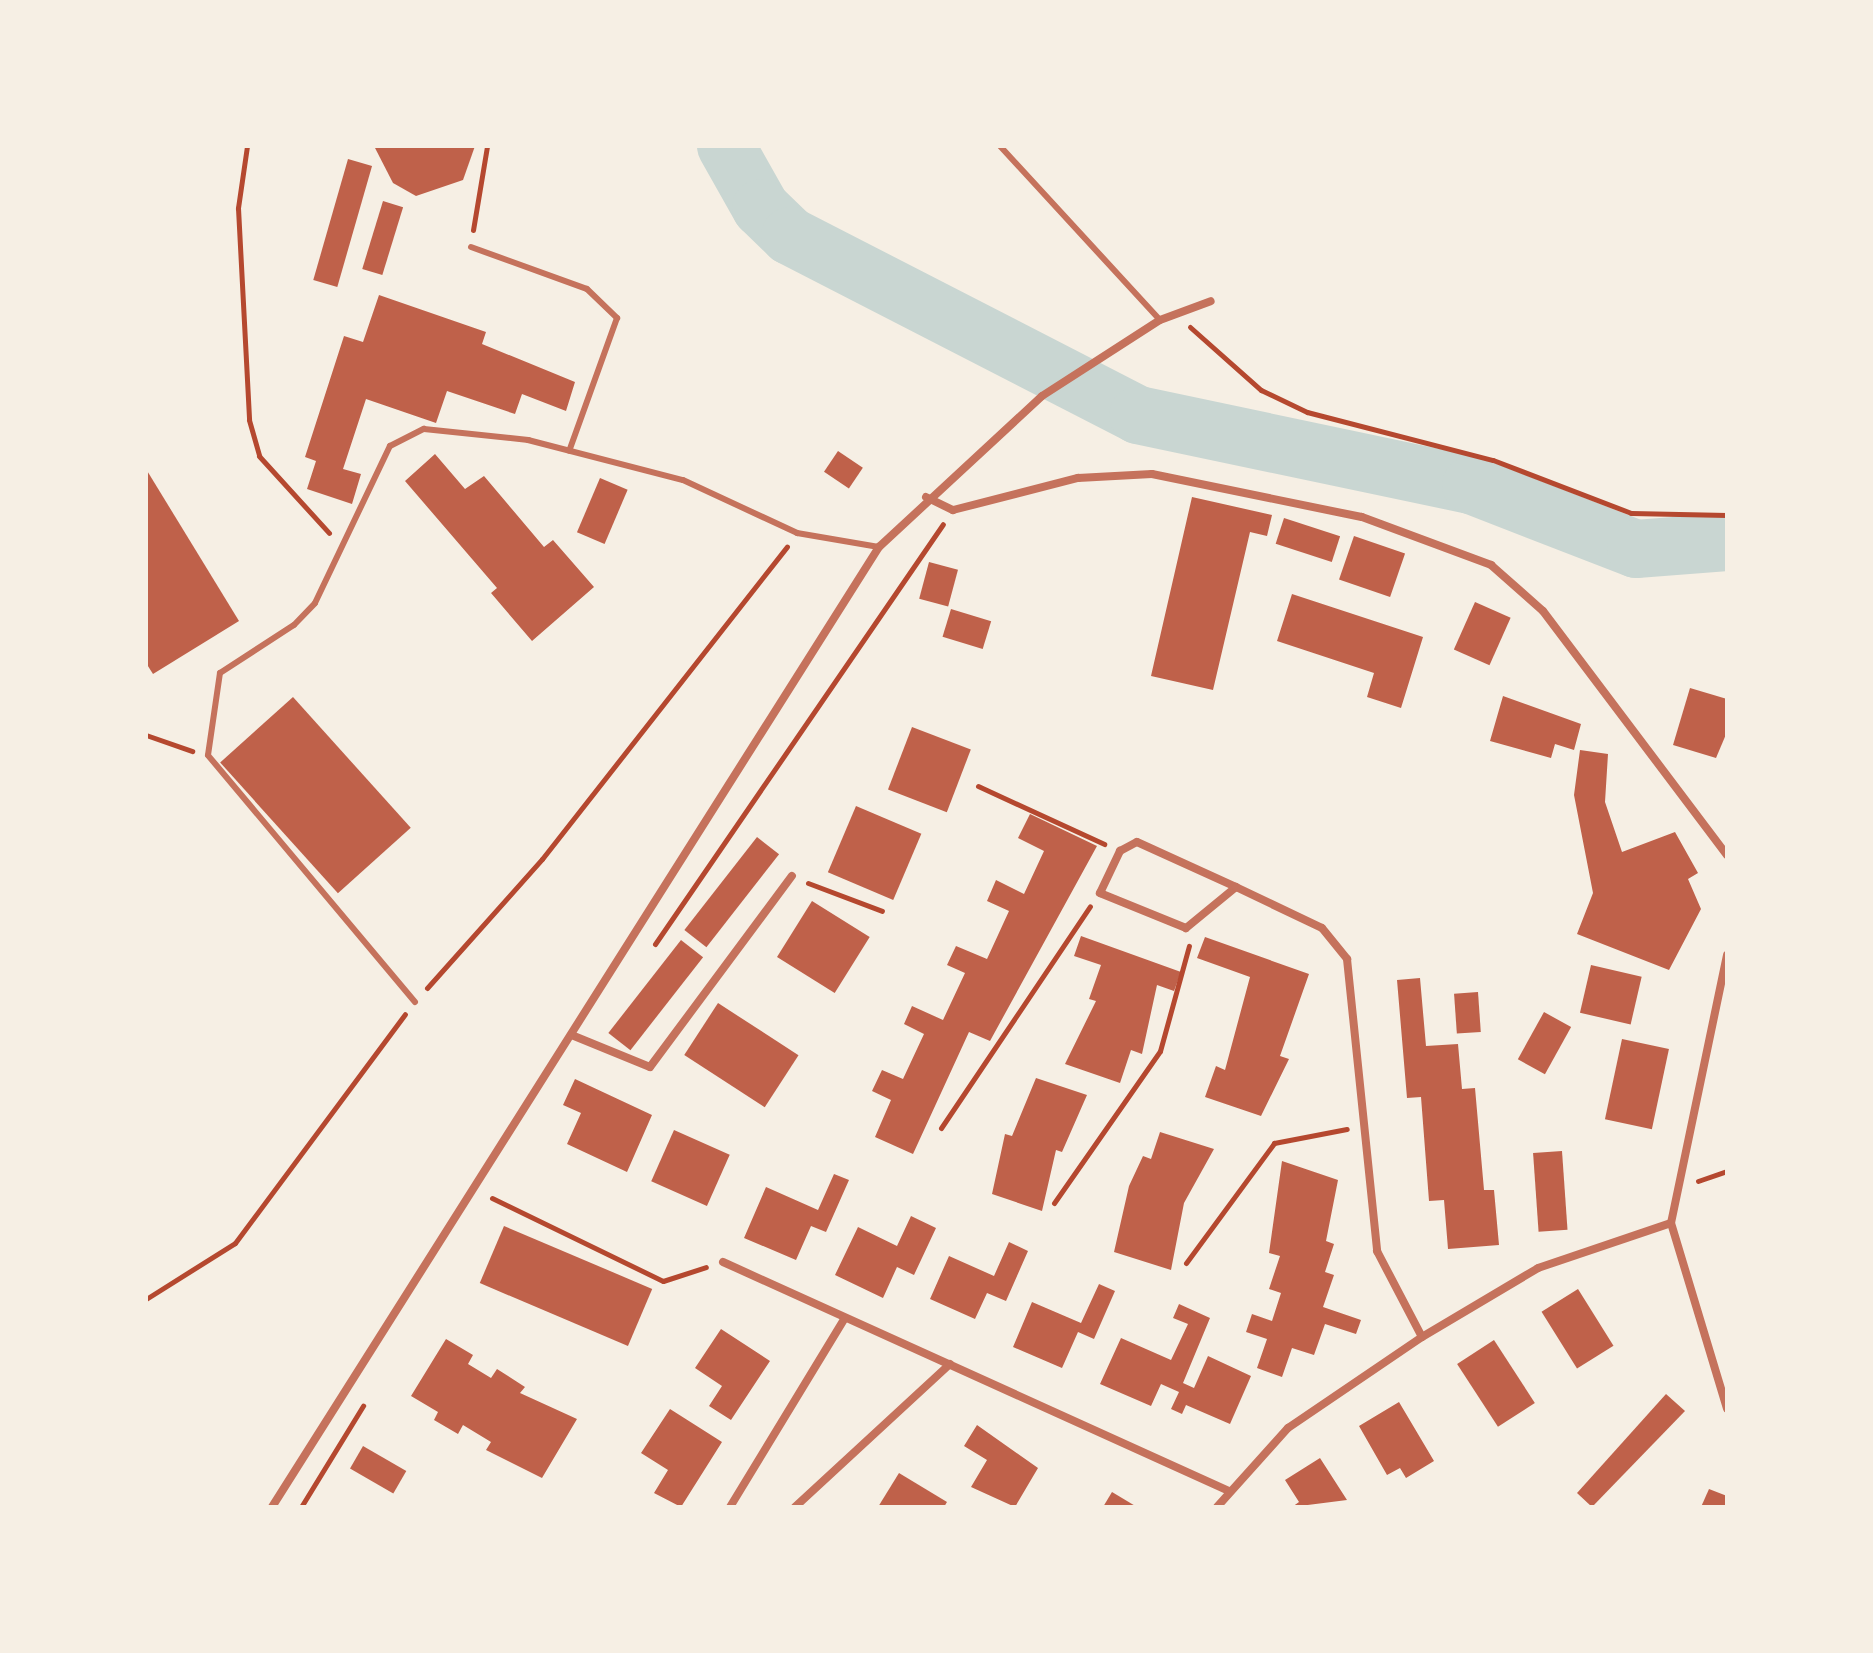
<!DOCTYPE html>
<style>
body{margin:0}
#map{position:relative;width:1873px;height:1653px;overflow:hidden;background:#f6efe4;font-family:Lato,sans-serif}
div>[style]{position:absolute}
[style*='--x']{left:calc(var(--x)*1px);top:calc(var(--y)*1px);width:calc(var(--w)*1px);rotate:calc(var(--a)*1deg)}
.river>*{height:58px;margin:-29px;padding:0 29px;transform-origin:29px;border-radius:29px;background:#c9d6d2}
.building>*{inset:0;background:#bf614a;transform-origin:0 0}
.path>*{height:5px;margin:-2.5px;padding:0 2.5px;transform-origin:2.5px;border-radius:2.5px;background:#b5482f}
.service>*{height:6px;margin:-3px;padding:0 3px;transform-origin:3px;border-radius:3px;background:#c5725c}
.minor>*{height:8px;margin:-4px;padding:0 4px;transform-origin:4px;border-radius:4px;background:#c5725c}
span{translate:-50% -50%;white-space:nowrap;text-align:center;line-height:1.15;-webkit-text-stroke:7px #f6efe4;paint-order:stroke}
.frame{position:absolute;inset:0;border:148px solid #f6efe4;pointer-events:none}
</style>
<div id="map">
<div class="river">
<i style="--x:726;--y:146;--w:71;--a:60.6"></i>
<i style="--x:761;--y:208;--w:40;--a:44"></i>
<i style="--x:790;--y:236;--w:391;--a:27.2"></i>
<i style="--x:1138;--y:415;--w:340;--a:11.9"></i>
<i style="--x:1471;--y:485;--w:177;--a:21.2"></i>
<i style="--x:1636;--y:549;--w:91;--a:-4.4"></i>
</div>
<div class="building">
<i style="clip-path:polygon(374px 146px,475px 146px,463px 180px,416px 196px,393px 183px)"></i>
<i style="left:348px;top:159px;width:25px;height:126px;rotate:16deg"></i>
<i style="left:383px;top:201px;width:21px;height:71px;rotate:17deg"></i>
<i style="clip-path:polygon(379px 295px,486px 332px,482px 344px,575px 382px,566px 411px,522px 394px,515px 414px,447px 391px,436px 423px,366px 399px,343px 469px,361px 474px,352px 504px,307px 489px,316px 461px,305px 457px,344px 336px,363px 342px)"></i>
<i style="left:838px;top:451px;width:30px;height:25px;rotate:34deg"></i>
<i style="clip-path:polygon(435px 454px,465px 489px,484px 476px,544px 547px,553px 540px,594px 587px,532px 641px,491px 593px,497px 588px,405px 481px)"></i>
<i style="clip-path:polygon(146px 469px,239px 621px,153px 674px,146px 663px)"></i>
<i style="left:600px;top:478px;width:30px;height:59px;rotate:23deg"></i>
<i style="clip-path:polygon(1192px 497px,1272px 515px,1267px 536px,1250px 532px,1213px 690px,1151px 676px)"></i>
<i style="left:1284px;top:518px;width:59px;height:27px;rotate:18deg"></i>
<i style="left:1354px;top:536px;width:54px;height:46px;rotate:19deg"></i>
<i style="left:929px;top:562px;width:30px;height:38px;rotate:15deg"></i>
<i style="clip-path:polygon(1292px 594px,1423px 637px,1401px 708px,1367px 697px,1374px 673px,1277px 641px)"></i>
<i style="left:1475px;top:602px;width:39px;height:52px;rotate:24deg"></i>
<i style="left:951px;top:609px;width:42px;height:29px;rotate:17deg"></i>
<i style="clip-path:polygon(1690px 688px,1727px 699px,1727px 732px,1716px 758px,1673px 745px)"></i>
<i style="clip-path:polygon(1503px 696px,1581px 724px,1574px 750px,1555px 744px,1551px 758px,1490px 741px)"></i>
<i style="left:293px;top:697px;width:176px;height:98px;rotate:48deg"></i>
<i style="left:912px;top:727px;width:63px;height:67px;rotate:21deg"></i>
<i style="clip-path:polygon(1580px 750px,1608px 754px,1605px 802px,1622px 852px,1675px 832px,1698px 873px,1688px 879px,1701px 909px,1669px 970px,1577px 934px,1593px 893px,1574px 795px)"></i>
<i style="left:856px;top:806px;width:71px;height:72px;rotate:23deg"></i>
<i style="clip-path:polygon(1030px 814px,1097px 846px,990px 1041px,969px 1032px,913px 1154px,875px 1137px,891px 1100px,872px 1091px,882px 1070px,903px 1079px,924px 1034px,904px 1024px,912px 1006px,943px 1020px,965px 973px,947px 965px,956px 946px,987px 959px,1009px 911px,987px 901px,996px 880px,1024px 894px,1044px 851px,1018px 838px)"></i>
<i style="left:757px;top:837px;width:28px;height:118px;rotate:38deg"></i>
<i style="left:812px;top:901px;width:68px;height:66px;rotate:32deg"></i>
<i style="clip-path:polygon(1081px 936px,1181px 972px,1174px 991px,1157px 985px,1142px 1054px,1131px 1050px,1120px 1083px,1065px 1064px,1096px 1001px,1089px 999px,1101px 965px,1074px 956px)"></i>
<i style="clip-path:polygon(1205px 937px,1309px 974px,1280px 1056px,1289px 1059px,1261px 1116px,1205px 1097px,1216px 1066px,1225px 1070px,1250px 977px,1197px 958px)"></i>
<i style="left:681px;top:940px;width:28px;height:118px;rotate:38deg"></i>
<i style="left:1591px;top:965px;width:52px;height:49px;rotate:13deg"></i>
<i style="clip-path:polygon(1420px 978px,1426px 1046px,1458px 1044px,1462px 1089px,1475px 1088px,1484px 1190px,1494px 1190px,1499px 1245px,1448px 1249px,1444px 1200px,1429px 1201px,1421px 1097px,1407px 1098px,1397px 980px)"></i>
<i style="left:1478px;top:992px;width:40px;height:24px;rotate:86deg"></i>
<i style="left:718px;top:1003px;width:96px;height:62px;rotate:33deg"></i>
<i style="left:1544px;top:1012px;width:31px;height:54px;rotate:29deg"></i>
<i style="left:1622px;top:1039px;width:48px;height:82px;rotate:12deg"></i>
<i style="clip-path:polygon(1036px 1078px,1087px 1095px,1062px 1152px,1056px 1150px,1042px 1211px,992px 1194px,1005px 1134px,1012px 1136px)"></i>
<i style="clip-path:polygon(575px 1079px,652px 1115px,627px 1172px,567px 1144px,581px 1113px,563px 1105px)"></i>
<i style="left:674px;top:1130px;width:61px;height:56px;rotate:24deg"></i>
<i style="clip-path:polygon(1160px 1132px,1214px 1149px,1184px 1203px,1171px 1270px,1114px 1252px,1129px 1186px,1143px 1156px,1151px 1159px)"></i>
<i style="left:1562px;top:1151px;width:79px;height:29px;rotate:86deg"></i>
<i style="clip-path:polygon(1282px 1161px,1338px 1180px,1326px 1241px,1334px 1244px,1325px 1272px,1334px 1275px,1323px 1307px,1361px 1320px,1356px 1334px,1325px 1324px,1314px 1355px,1292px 1348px,1282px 1377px,1257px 1368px,1267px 1339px,1246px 1332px,1252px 1314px,1272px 1321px,1281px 1293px,1269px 1289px,1280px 1256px,1269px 1253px)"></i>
<i style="clip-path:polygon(834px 1174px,849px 1180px,826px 1232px,811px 1226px,796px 1260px,744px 1238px,766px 1187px,818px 1210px)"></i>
<i style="clip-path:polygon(911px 1216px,936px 1228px,914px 1275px,897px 1267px,883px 1298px,835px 1275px,858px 1227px,897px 1246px)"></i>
<i style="left:504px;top:1226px;width:161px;height:62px;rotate:23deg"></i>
<i style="clip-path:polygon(1009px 1242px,1028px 1251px,1006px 1301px,987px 1293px,975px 1319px,930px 1299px,949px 1256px,994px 1276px)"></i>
<i style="clip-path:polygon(1099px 1284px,1115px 1291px,1094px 1339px,1078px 1332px,1062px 1368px,1013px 1347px,1032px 1302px,1081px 1323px)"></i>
<i style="left:1578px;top:1289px;width:67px;height:43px;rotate:58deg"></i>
<i style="clip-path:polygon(1179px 1304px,1210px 1318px,1183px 1383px,1194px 1388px,1208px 1356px,1251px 1376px,1230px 1424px,1186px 1405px,1182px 1414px,1171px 1409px,1179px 1392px,1161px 1384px,1151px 1406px,1100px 1384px,1121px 1338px,1171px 1360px,1188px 1324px,1173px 1318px)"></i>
<i style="clip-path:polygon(721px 1329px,770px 1361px,731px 1420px,709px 1406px,722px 1386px,695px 1368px)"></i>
<i style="clip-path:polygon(446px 1339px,473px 1355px,468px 1364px,491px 1378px,497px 1369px,525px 1387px,520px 1393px,577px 1419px,542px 1478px,486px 1450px,491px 1442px,463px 1425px,458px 1434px,434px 1420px,438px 1412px,411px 1396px)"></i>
<i style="left:1494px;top:1340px;width:75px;height:44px;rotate:57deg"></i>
<i style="clip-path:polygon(1666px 1394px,1685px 1411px,1592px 1507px,1577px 1493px)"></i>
<i style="clip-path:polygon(1399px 1402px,1434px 1461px,1406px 1478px,1400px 1468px,1387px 1475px,1359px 1426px)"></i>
<i style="clip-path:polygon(670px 1409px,722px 1442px,681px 1507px,654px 1493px,668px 1470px,641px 1453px)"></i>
<i style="clip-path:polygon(977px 1425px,1038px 1468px,1015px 1507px,971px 1487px,987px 1460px,964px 1446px)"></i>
<i style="left:363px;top:1446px;width:50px;height:26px;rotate:30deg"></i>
<i style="clip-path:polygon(1320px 1458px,1347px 1500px,1292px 1507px,1299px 1502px,1285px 1480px)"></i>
<i style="clip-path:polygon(899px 1473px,947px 1502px,944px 1507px,878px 1507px)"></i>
<i style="clip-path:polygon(1709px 1489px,1727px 1496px,1727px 1507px,1701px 1507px)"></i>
<i style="clip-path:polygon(1112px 1492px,1137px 1507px,1103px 1507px)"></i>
</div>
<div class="path">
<i style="--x:247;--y:146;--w:63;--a:98.3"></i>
<i style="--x:238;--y:208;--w:212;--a:87"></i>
<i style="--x:249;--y:420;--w:37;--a:74"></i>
<i style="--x:259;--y:456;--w:104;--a:47.7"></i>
<i style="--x:473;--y:230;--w:85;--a:-80.5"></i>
<i style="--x:1190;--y:327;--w:95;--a:41.6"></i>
<i style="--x:1261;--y:390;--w:51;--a:25.6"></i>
<i style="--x:1307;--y:412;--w:192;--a:14.5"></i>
<i style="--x:1493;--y:460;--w:148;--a:21"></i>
<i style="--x:1631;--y:513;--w:96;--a:1.2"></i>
<i style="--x:146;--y:735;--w:49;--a:19.2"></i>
<i style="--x:978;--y:786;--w:139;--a:24.7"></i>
<i style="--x:808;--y:883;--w:79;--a:20.7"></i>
<i style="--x:655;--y:944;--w:509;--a:-55.56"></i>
<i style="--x:427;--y:988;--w:173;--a:-48.3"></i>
<i style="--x:542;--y:859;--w:397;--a:-51.9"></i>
<i style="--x:941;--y:1128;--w:267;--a:-56.1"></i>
<i style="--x:1698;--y:1181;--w:31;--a:-19"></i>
<i style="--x:492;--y:1198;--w:190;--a:25.9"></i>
<i style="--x:663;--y:1281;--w:45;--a:-18"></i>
<i style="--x:1054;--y:1203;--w:185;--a:-55.1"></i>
<i style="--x:1160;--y:1051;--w:109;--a:-74.6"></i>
<i style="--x:1186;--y:1263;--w:149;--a:-53.7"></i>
<i style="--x:1274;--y:1143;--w:74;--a:-10.9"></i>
<i style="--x:146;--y:1299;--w:105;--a:-32.2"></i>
<i style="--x:235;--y:1243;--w:285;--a:-53.4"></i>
<i style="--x:301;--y:1507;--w:119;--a:-58.5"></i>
</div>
<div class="service">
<i style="--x:1000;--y:146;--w:236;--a:47.4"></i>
<i style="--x:471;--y:247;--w:123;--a:19.9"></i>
<i style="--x:587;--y:289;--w:42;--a:44"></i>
<i style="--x:617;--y:318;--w:141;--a:109.8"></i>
<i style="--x:415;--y:1002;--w:322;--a:-130"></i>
<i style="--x:208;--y:755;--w:83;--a:-81.7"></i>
<i style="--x:220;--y:673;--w:88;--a:-33"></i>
<i style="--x:294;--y:625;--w:30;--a:-46"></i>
<i style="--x:315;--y:603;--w:174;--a:-64.5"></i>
<i style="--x:390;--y:446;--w:38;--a:-27"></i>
<i style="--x:424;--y:429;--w:105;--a:6"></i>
<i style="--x:528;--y:440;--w:160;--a:14.5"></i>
<i style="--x:683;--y:480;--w:126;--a:24.9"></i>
<i style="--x:797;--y:533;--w:83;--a:9.7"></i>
</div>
<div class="minor">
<i style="--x:926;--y:497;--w:30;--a:26"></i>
<i style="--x:953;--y:510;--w:129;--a:-14.4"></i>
<i style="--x:1078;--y:478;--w:74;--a:-3.1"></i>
<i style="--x:1152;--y:474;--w:214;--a:11.6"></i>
<i style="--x:1362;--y:517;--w:138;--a:20.4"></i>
<i style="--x:1491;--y:565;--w:69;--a:41.5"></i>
<i style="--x:1543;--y:611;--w:306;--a:53"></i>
<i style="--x:1236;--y:887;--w:65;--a:140.6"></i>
<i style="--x:1186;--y:928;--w:93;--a:-157.9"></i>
<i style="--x:1100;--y:893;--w:47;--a:-64.5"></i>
<i style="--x:1120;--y:851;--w:19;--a:-28"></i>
<i style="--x:1137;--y:842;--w:109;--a:24.4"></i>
<i style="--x:1236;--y:887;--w:95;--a:25.5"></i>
<i style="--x:1322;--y:928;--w:40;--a:51"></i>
<i style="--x:1347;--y:959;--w:294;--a:84.1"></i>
<i style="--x:1377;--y:1251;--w:97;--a:62.4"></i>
<i style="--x:1727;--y:955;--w:274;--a:101.8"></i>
<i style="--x:1671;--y:1223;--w:194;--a:73.2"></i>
<i style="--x:574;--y:1036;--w:82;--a:22.2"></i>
<i style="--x:650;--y:1067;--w:238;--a:-53.4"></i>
<i style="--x:723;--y:1262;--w:555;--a:24.35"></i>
<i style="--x:272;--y:1507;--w:1136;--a:-57.7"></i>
<i style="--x:879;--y:547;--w:222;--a:-42.8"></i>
<i style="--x:1042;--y:396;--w:140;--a:-32.8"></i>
<i style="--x:1160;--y:320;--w:54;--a:-20.4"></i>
<i style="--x:730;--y:1507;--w:221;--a:-58.7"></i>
<i style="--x:795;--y:1507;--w:211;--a:-42.7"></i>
<i style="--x:1217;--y:1507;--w:106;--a:-48.1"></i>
<i style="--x:1288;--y:1428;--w:162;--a:-34.2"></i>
<i style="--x:1422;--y:1337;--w:135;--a:-30.7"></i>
<i style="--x:1538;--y:1268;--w:140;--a:-18.7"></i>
</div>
<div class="frame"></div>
</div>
